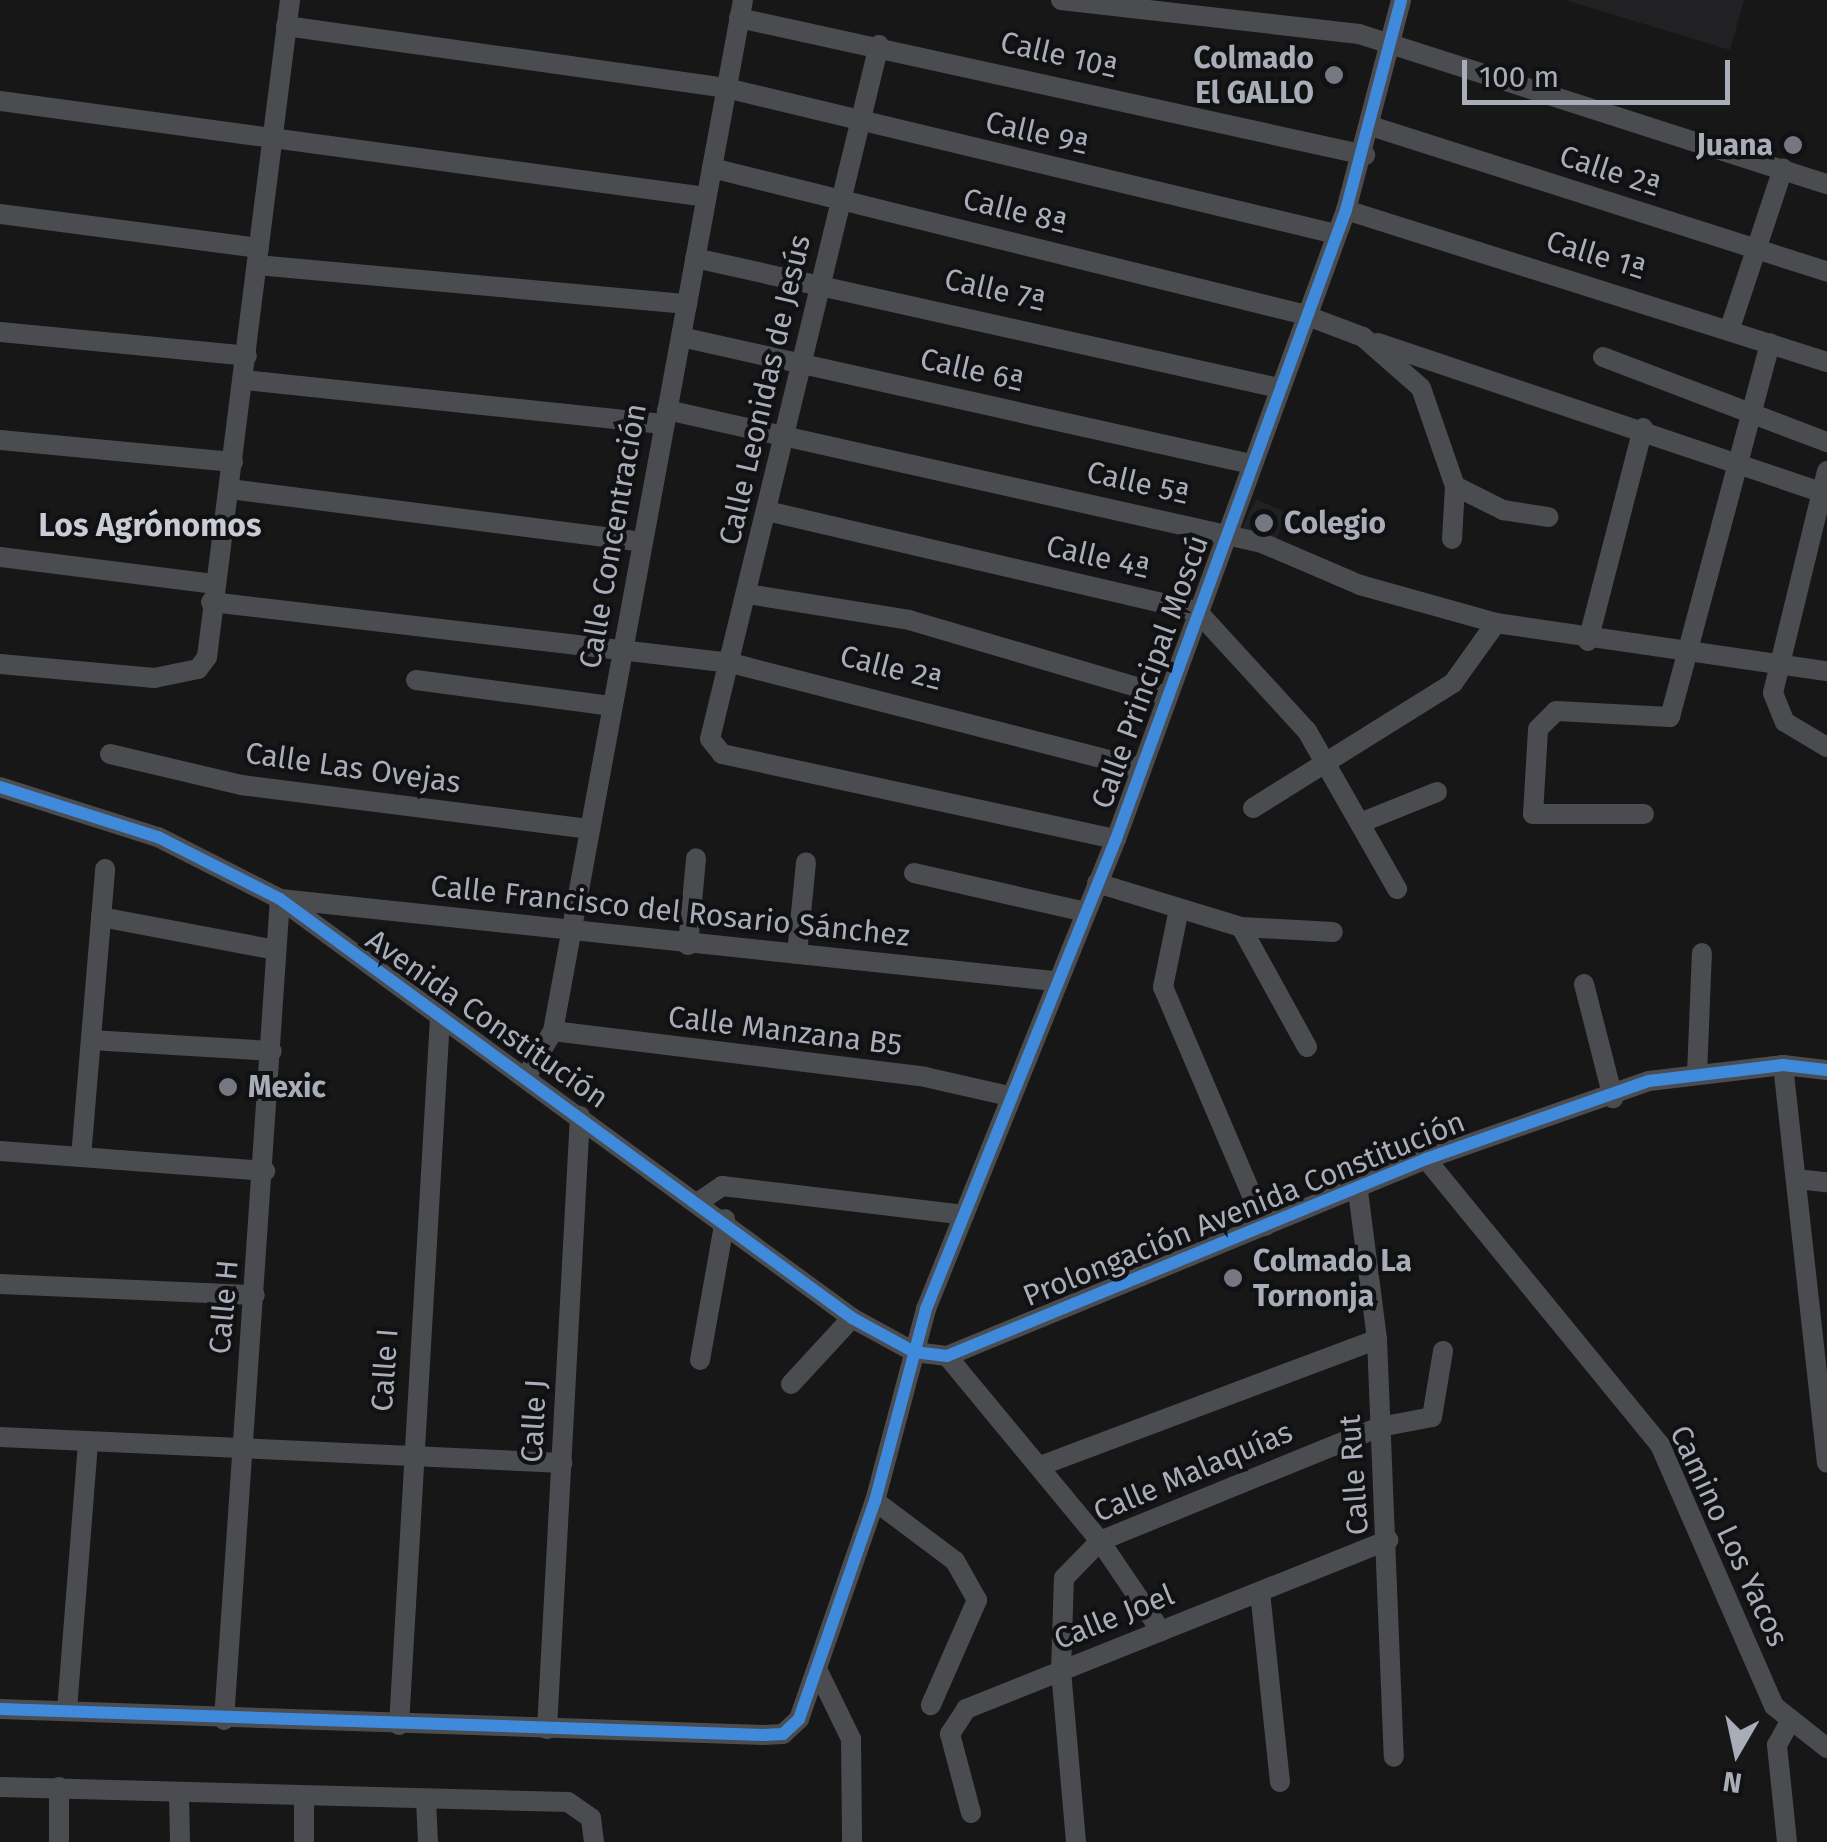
<!DOCTYPE html>
<meta charset="utf-8">
<style>
body{margin:0}
#map{position:relative;width:1827px;height:1842px;overflow:hidden;background:#171717;font-family:"Fira Sans",sans-serif}
div>[style]{position:absolute}
[style*='--x']{left:calc(var(--x)*1px);top:calc(var(--y)*1px);width:calc(var(--w)*1px);rotate:calc(var(--a)*1deg)}
.built>*{inset:0;background:#212123}
.minor>*{height:20px;margin:-10px;padding:0 10px;transform-origin:10px;border-radius:10px;background:#4b4c50}
.cycleway>*{height:12px;margin:-6px;padding:0 6px;transform-origin:6px;border-radius:6px;background:#408adc}
.dots>*{width:28px;height:28px;translate:-50% -50%;box-sizing:border-box;border:5px solid #111113;border-radius:50%}
span{translate:-50% -50%;white-space:nowrap;text-align:center;line-height:1.15;-webkit-text-stroke:8px #111113;paint-order:stroke}
.street-label{font-size:30px;color:#a8adb8}
.poi-label{font-size:30px;color:#a8adb8;font-weight:700}
.right{translate:-100% -50%;text-align:right}
.left{translate:0 -50%;text-align:left}
.neighbourhood-label{font-size:32px;color:#c9ccd4;font-weight:700}
.north{position:absolute;left:1687px;top:1702px;width:100px;height:100px;-webkit-text-stroke:8px #111113;paint-order:stroke;rotate:189deg;font-size:28px;font-weight:700;line-height:40px;text-align:center;color:#a8adb8}
.north::after{content:'';display:block;margin:auto;width:35px;height:45px;background:#a8adb8;clip-path:polygon(50% 0,100% 100%,50% 72%,0 100%)}
.scale{position:absolute;left:1462px;top:60px;width:268px;height:45px;box-sizing:border-box;border:5px solid #a8adb8;border-top:0;padding-left:12px;font-size:30px;line-height:35px;white-space:nowrap;color:#a8adb8;-webkit-text-stroke:8px #111113;paint-order:stroke}
</style>
<div id="map">
<div class="built">
<i style="clip-path:polygon(1565px 0,1744px 0,1730px 50px)"></i>
<i style="clip-path:polygon(1256px 499px,1287px 513px,1275px 542px,1240px 532px)"></i>
</div>
<div class="minor">
<i style="--x:1061;--y:0;--w:300;--a:6.5"></i>
<i style="--x:1359;--y:34;--w:491;--a:17.8"></i>
<i style="--x:739;--y:18;--w:641;--a:12.34"></i>
<i style="--x:286;--y:26;--w:444;--a:8"></i>
<i style="--x:726;--y:88;--w:627;--a:13.46"></i>
<i style="--x:879;--y:45;--w:714;--a:103.69"></i>
<i style="--x:710;--y:739;--w:19;--a:51"></i>
<i style="--x:722;--y:754;--w:403;--a:12.2"></i>
<i style="--x:0;--y:101;--w:712;--a:7.74"></i>
<i style="--x:1374;--y:127;--w:476;--a:17.7"></i>
<i style="--x:712;--y:168;--w:608;--a:13.9"></i>
<i style="--x:1302;--y:314;--w:65;--a:20.7"></i>
<i style="--x:1363;--y:337;--w:77;--a:41.3"></i>
<i style="--x:1421;--y:388;--w:104;--a:70.9"></i>
<i style="--x:1455;--y:486;--w:53;--a:93.2"></i>
<i style="--x:1346;--y:210;--w:504;--a:17.54"></i>
<i style="--x:0;--y:214;--w:261;--a:7.5"></i>
<i style="--x:695;--y:258;--w:598;--a:12.55"></i>
<i style="--x:257;--y:265;--w:432;--a:5.2"></i>
<i style="--x:1730;--y:328;--w:168;--a:-71.6"></i>
<i style="--x:0;--y:332;--w:248;--a:5.5"></i>
<i style="--x:681;--y:337;--w:584;--a:12.56"></i>
<i style="--x:1378;--y:343;--w:467;--a:18.6"></i>
<i style="--x:1603;--y:357;--w:240;--a:20.8"></i>
<i style="--x:244;--y:380;--w:423;--a:6"></i>
<i style="--x:667;--y:410;--w:610;--a:12.6"></i>
<i style="--x:1262;--y:543;--w:107;--a:23.2"></i>
<i style="--x:1360;--y:585;--w:141;--a:15.6"></i>
<i style="--x:1496;--y:623;--w:334;--a:8.3"></i>
<i style="--x:0;--y:440;--w:234;--a:5.4"></i>
<i style="--x:1827;--y:471;--w:228;--a:103.7"></i>
<i style="--x:1773;--y:693;--w:31;--a:68"></i>
<i style="--x:1785;--y:722;--w:49;--a:30.8"></i>
<i style="--x:1455;--y:486;--w:54;--a:26.6"></i>
<i style="--x:1503;--y:510;--w:46;--a:8.8"></i>
<i style="--x:230;--y:489;--w:416;--a:7.3"></i>
<i style="--x:767;--y:511;--w:441;--a:13.1"></i>
<i style="--x:1197;--y:611;--w:163;--a:47.5"></i>
<i style="--x:1307;--y:731;--w:182;--a:60.3"></i>
<i style="--x:0;--y:557;--w:215;--a:7.2"></i>
<i style="--x:747;--y:594;--w:164;--a:9.1"></i>
<i style="--x:909;--y:620;--w:270;--a:16.4"></i>
<i style="--x:211;--y:602;--w:524;--a:6.69"></i>
<i style="--x:731;--y:663;--w:422;--a:14.4"></i>
<i style="--x:1588;--y:641;--w:220;--a:-75.5"></i>
<i style="--x:0;--y:664;--w:155;--a:5.2"></i>
<i style="--x:154;--y:678;--w:45;--a:-11.6"></i>
<i style="--x:198;--y:669;--w:15;--a:-53"></i>
<i style="--x:207;--y:657;--w:662;--a:-82.8"></i>
<i style="--x:416;--y:680;--w:198;--a:7.6"></i>
<i style="--x:110;--y:754;--w:135;--a:13.3"></i>
<i style="--x:241;--y:785;--w:352;--a:7.2"></i>
<i style="--x:0;--y:787;--w:166;--a:17.6"></i>
<i style="--x:158;--y:837;--w:137;--a:26.9"></i>
<i style="--x:280;--y:899;--w:709;--a:36.22"></i>
<i style="--x:852;--y:1318;--w:71;--a:28.7"></i>
<i style="--x:914;--y:1352;--w:33;--a:7"></i>
<i style="--x:947;--y:1356;--w:518;--a:-22.36"></i>
<i style="--x:1426;--y:1159;--w:236;--a:-19.3"></i>
<i style="--x:1649;--y:1081;--w:135;--a:-6.8"></i>
<i style="--x:1783;--y:1065;--w:44;--a:6.5"></i>
<i style="--x:1253;--y:808;--w:236;--a:-32"></i>
<i style="--x:1453;--y:683;--w:74;--a:-54.4"></i>
<i style="--x:1644;--y:814;--w:111;--a:180"></i>
<i style="--x:1533;--y:814;--w:85;--a:-86.6"></i>
<i style="--x:1538;--y:729;--w:25;--a:-45"></i>
<i style="--x:1556;--y:711;--w:114;--a:3"></i>
<i style="--x:1670;--y:717;--w:387;--a:-75"></i>
<i style="--x:1360;--y:823;--w:83;--a:-21.9"></i>
<i style="--x:914;--y:873;--w:175;--a:12.8"></i>
<i style="--x:1097;--y:883;--w:151;--a:17"></i>
<i style="--x:1241;--y:927;--w:92;--a:3.1"></i>
<i style="--x:1179;--y:909;--w:80;--a:101.6"></i>
<i style="--x:1163;--y:987;--w:260;--a:66.9"></i>
<i style="--x:101;--y:917;--w:178;--a:10.7"></i>
<i style="--x:1241;--y:927;--w:137;--a:61.2"></i>
<i style="--x:688;--y:945;--w:87;--a:-84.7"></i>
<i style="--x:797;--y:954;--w:92;--a:-84.4"></i>
<i style="--x:1584;--y:984;--w:118;--a:75.7"></i>
<i style="--x:553;--y:1031;--w:375;--a:7"></i>
<i style="--x:925;--y:1077;--w:86;--a:12.7"></i>
<i style="--x:91;--y:1040;--w:181;--a:3.5"></i>
<i style="--x:1783;--y:1065;--w:400;--a:83.7"></i>
<i style="--x:1697;--y:1075;--w:122;--a:-87.7"></i>
<i style="--x:526;--y:1077;--w:53;--a:-59.6"></i>
<i style="--x:553;--y:1031;--w:1048;--a:-79.56"></i>
<i style="--x:0;--y:1151;--w:266;--a:4.3"></i>
<i style="--x:81;--y:1157;--w:289;--a:-85.2"></i>
<i style="--x:1426;--y:1159;--w:370;--a:50.7"></i>
<i style="--x:1660;--y:1445;--w:285;--a:66.4"></i>
<i style="--x:1774;--y:1706;--w:68;--a:38.4"></i>
<i style="--x:1796;--y:1179;--w:31;--a:6"></i>
<i style="--x:1358;--y:1191;--w:149;--a:82.7"></i>
<i style="--x:1377;--y:1339;--w:418;--a:87.7"></i>
<i style="--x:700;--y:1201;--w:27;--a:-34"></i>
<i style="--x:722;--y:1186;--w:244;--a:6.8"></i>
<i style="--x:0;--y:1284;--w:255;--a:2.5"></i>
<i style="--x:947;--y:1356;--w:240;--a:50.4"></i>
<i style="--x:1100;--y:1541;--w:109;--a:55.9"></i>
<i style="--x:700;--y:1360;--w:143;--a:-79.9"></i>
<i style="--x:791;--y:1384;--w:90;--a:-47.3"></i>
<i style="--x:0;--y:1437;--w:563;--a:2.65"></i>
<i style="--x:1040;--y:1466;--w:360;--a:-20.6"></i>
<i style="--x:875;--y:1501;--w:100;--a:36.9"></i>
<i style="--x:955;--y:1561;--w:45;--a:60.6"></i>
<i style="--x:977;--y:1600;--w:115;--a:113.7"></i>
<i style="--x:1260;--y:1592;--w:191;--a:84"></i>
<i style="--x:818;--y:1671;--w:76;--a:64.1"></i>
<i style="--x:851;--y:1739;--w:103;--a:89.4"></i>
<i style="--x:0;--y:1709;--w:763;--a:1.95"></i>
<i style="--x:763;--y:1735;--w:20;--a:-3"></i>
<i style="--x:783;--y:1734;--w:22;--a:-43"></i>
<i style="--x:799;--y:1719;--w:231;--a:-70.8"></i>
<i style="--x:875;--y:1501;--w:199;--a:-75.1"></i>
<i style="--x:926;--y:1309;--w:507;--a:-67.99"></i>
<i style="--x:1116;--y:839;--w:670;--a:-69.91"></i>
<i style="--x:1346;--y:210;--w:217;--a:-75.3"></i>
<i style="--x:67;--y:1710;--w:267;--a:-85.5"></i>
<i style="--x:224;--y:1720;--w:823;--a:-86.1"></i>
<i style="--x:280;--y:899;--w:778;--a:6.05"></i>
<i style="--x:399;--y:1725;--w:707;--a:-86.68"></i>
<i style="--x:547;--y:1729;--w:614;--a:-86.92"></i>
<i style="--x:0;--y:1787;--w:568;--a:1.51"></i>
<i style="--x:568;--y:1802;--w:28;--a:35"></i>
<i style="--x:591;--y:1818;--w:24;--a:83"></i>
<i style="--x:59;--y:1787;--w:55;--a:90"></i>
<i style="--x:179;--y:1794;--w:48;--a:88.8"></i>
<i style="--x:304;--y:1796;--w:46;--a:90"></i>
<i style="--x:426;--y:1800;--w:42;--a:87.3"></i>
<i style="--x:971;--y:1813;--w:82;--a:-104.9"></i>
<i style="--x:950;--y:1734;--w:30;--a:-57"></i>
<i style="--x:966;--y:1709;--w:455;--a:-21.8"></i>
<i style="--x:1076;--y:1842;--w:172;--a:-95"></i>
<i style="--x:1061;--y:1671;--w:93;--a:-88.2"></i>
<i style="--x:1064;--y:1578;--w:52;--a:-45.8"></i>
<i style="--x:1100;--y:1541;--w:302;--a:-22.2"></i>
<i style="--x:1380;--y:1427;--w:53;--a:-10.9"></i>
<i style="--x:1432;--y:1417;--w:67;--a:-80.5"></i>
<i style="--x:1787;--y:1842;--w:98;--a:-95.9"></i>
<i style="--x:1777;--y:1745;--w:25;--a:-61"></i>
</div>
<div class="cycleway">
<i style="--x:0;--y:787;--w:166;--a:17.6"></i>
<i style="--x:158;--y:837;--w:137;--a:26.9"></i>
<i style="--x:280;--y:899;--w:709;--a:36.22"></i>
<i style="--x:852;--y:1318;--w:71;--a:28.7"></i>
<i style="--x:914;--y:1352;--w:33;--a:7"></i>
<i style="--x:947;--y:1356;--w:518;--a:-22.36"></i>
<i style="--x:1426;--y:1159;--w:236;--a:-19.3"></i>
<i style="--x:1649;--y:1081;--w:135;--a:-6.8"></i>
<i style="--x:1783;--y:1065;--w:44;--a:6.5"></i>
<i style="--x:0;--y:1709;--w:763;--a:1.95"></i>
<i style="--x:763;--y:1735;--w:20;--a:-3"></i>
<i style="--x:783;--y:1734;--w:22;--a:-43"></i>
<i style="--x:799;--y:1719;--w:231;--a:-70.8"></i>
<i style="--x:875;--y:1501;--w:199;--a:-75.1"></i>
<i style="--x:926;--y:1309;--w:507;--a:-67.99"></i>
<i style="--x:1116;--y:839;--w:670;--a:-69.91"></i>
<i style="--x:1346;--y:210;--w:217;--a:-75.3"></i>
</div>
<div class="dots">
<i style="left:1334px;top:75px;background:#757880"></i>
<i style="left:1793px;top:145px;background:#757880"></i>
<i style="left:1264px;top:523px;background:#757880"></i>
<i style="left:228px;top:1087px;background:#757880"></i>
<i style="left:1233px;top:1278px;background:#757880"></i>
</div>
<div class="street-label">
<span style="left:1059px;top:55px;rotate:13deg">Calle 10ª</span>
<span style="left:1037px;top:133px;rotate:13deg">Calle 9ª</span>
<span style="left:1610px;top:171px;rotate:18deg">Calle 2ª</span>
<span style="left:1015px;top:211px;rotate:14deg">Calle 8ª</span>
<span style="left:1596px;top:255px;rotate:17deg">Calle 1ª</span>
<span style="left:995px;top:290px;rotate:13deg">Calle 7ª</span>
<span style="left:972px;top:370px;rotate:13deg">Calle 6ª</span>
<span style="left:765px;top:390px;rotate:-77deg">Calle Leonidas de Jesús</span>
<span style="left:1138px;top:483px;rotate:13deg">Calle 5ª</span>
<span style="left:613px;top:536px;rotate:-80deg">Calle Concentración</span>
<span style="left:1098px;top:557px;rotate:13deg">Calle 4ª</span>
<span style="left:891px;top:668px;rotate:14deg">Calle 2ª</span>
<span style="left:1150px;top:672px;rotate:-70deg">Calle Principal Moscú</span>
<span style="left:353px;top:768px;rotate:8deg">Calle Las Ovejas</span>
<span style="left:670px;top:911px;rotate:6deg">Calle Francisco del Rosario Sánchez</span>
<span style="left:487px;top:1019px;rotate:35deg">Avenida Constitución</span>
<span style="left:785px;top:1031px;rotate:7deg">Calle Manzana B5</span>
<span style="left:1244px;top:1209px;rotate:-22deg">Prolongación Avenida Constitución</span>
<span style="left:224px;top:1307px;rotate:-85deg">Calle H</span>
<span style="left:385px;top:1370px;rotate:-86deg">Calle I</span>
<span style="left:534px;top:1421px;rotate:-87deg">Calle J</span>
<span style="left:1193px;top:1472px;rotate:-23deg">Calle Malaquías</span>
<span style="left:1354px;top:1475px;rotate:-94deg">Calle Rut</span>
<span style="left:1729px;top:1536px;rotate:65deg">Camino Los Yacos</span>
<span style="left:1114px;top:1617px;rotate:-22deg">Calle Joel</span>
</div>
<div class="poi-label">
<span class="right" style="left:1314px;top:75px">Colmado<br>El GALLO</span>
<span class="right" style="left:1773px;top:145px">Juana</span>
<span class="left" style="left:1284px;top:523px">Colegio</span>
<span class="left" style="left:248px;top:1087px">Mexic</span>
<span class="left" style="left:1253px;top:1278px">Colmado La<br>Tornonja</span>
</div>
<div class="neighbourhood-label">
<span style="left:150px;top:525px">Los Agrónomos</span>
</div>
<div class="north">N</div>
<div class="scale">100 m</div>
</div>
